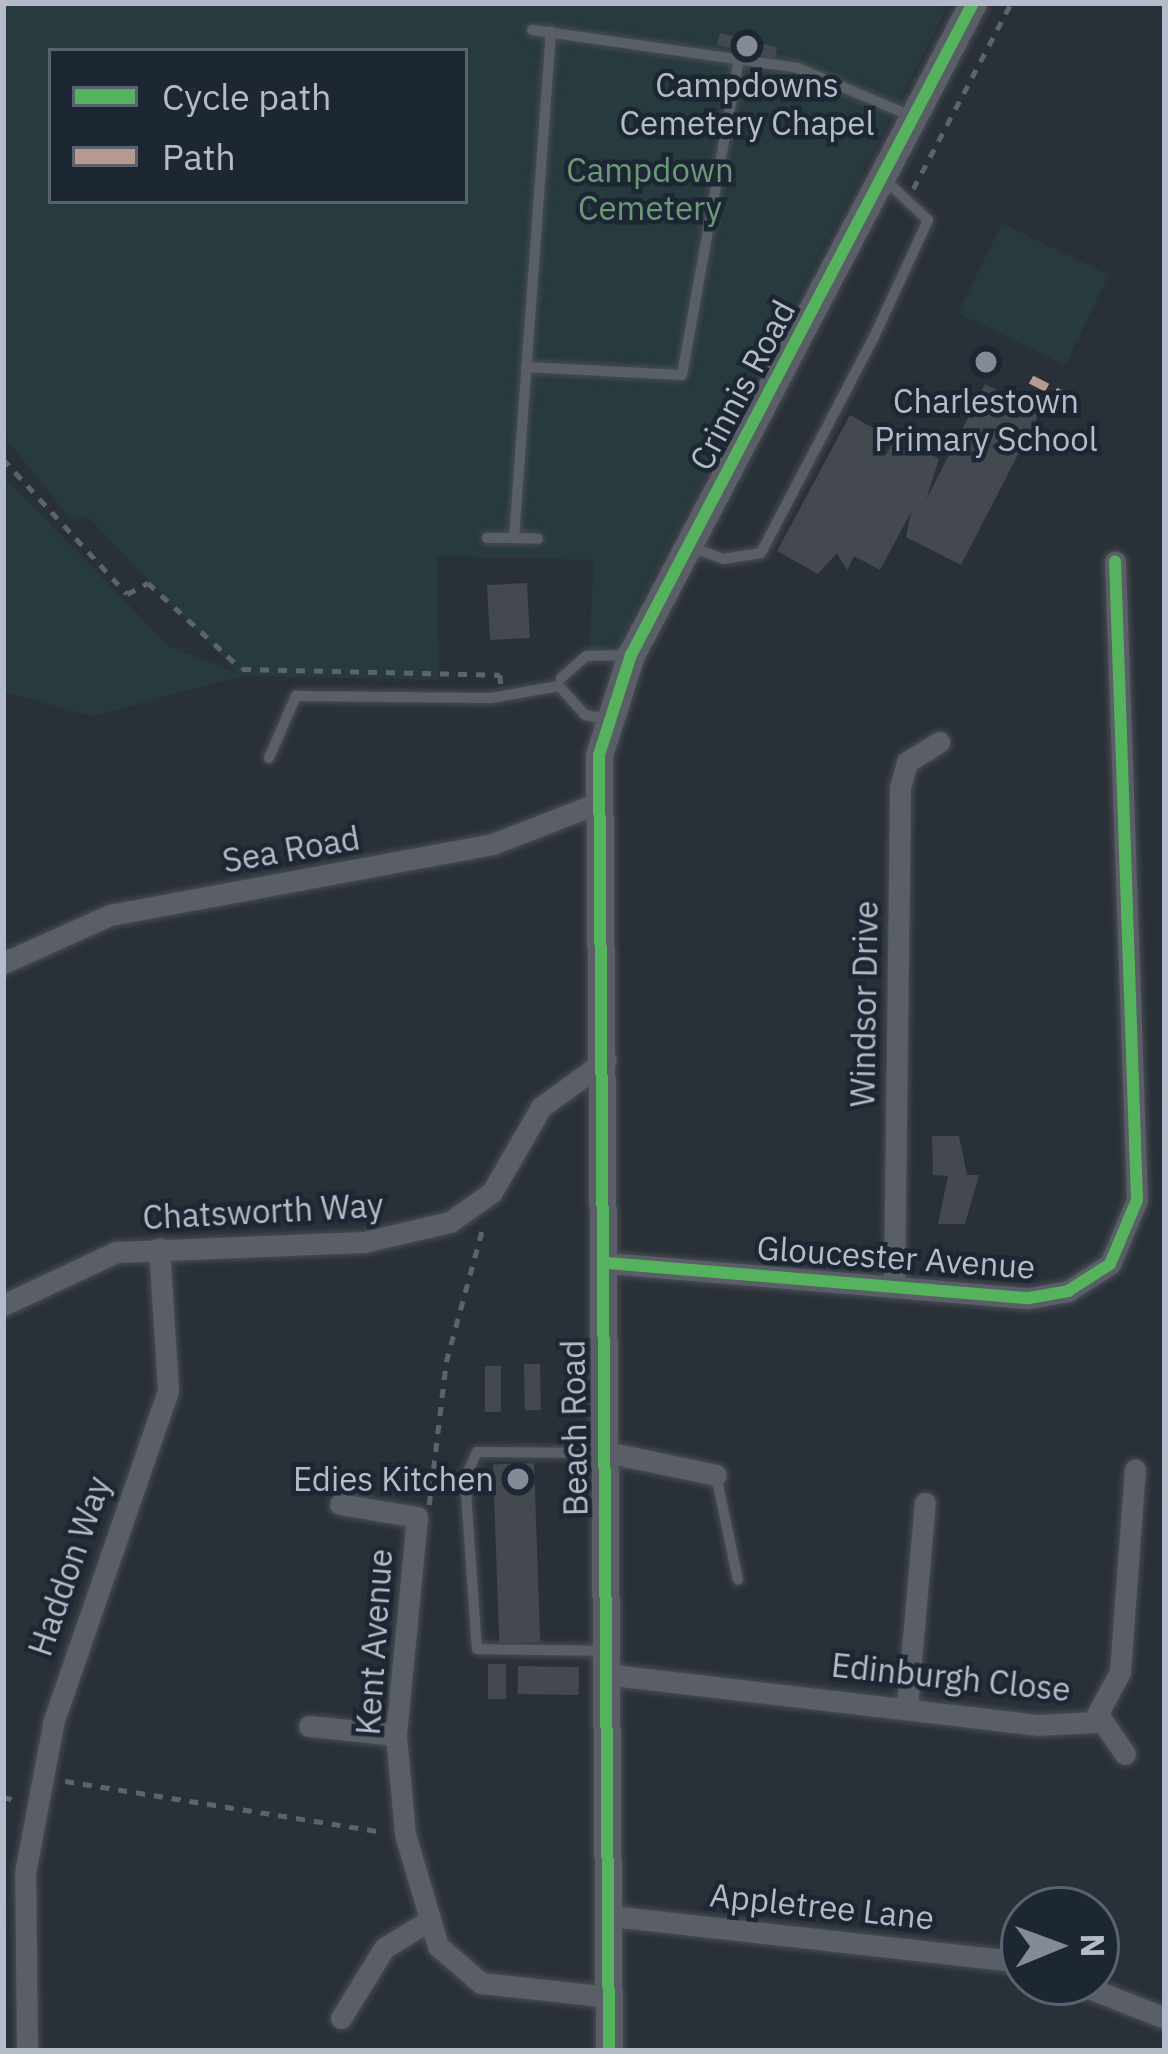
<!DOCTYPE html>
<style>
body{margin:0}
#map{position:relative;width:1168px;height:2054px;overflow:hidden;background:#2a3038;font-family:"IBM Plex Sans",sans-serif}
div>[style]{position:absolute}
[style*='--x']{left:calc(var(--x)*1px);top:calc(var(--y)*1px);width:calc(var(--w)*1px);rotate:calc(var(--a)*1deg)}
.green>*{inset:0;background:#273a3e;transform-origin:0 0}
.building>*{inset:0;background:#444950;transform-origin:0 0}
.path>*{height:4.5px;margin-top:-2.25px;transform-origin:0;background:repeating-linear-gradient(90deg,#5d636a 0 9px,transparent 0 18px)}
.roads{filter:drop-shadow(0 0 3px #484c53) drop-shadow(0 0 3px #484c53)}
.service>*{height:10px;margin:-5px;padding:0 5px;transform-origin:5px;border-radius:5px;background:#5a5e66}
.minor>*{height:21px;margin:-10.5px;padding:0 10.5px;transform-origin:10.5px;border-radius:10.5px;background:#5a5e66}
.tertiary>*{height:27px;margin:-13.5px;padding:0 13.5px;transform-origin:13.5px;border-radius:13.5px;background:#5a5e66}
.quiet>*{height:9px;margin-top:-4.5px;transform-origin:0;background:repeating-linear-gradient(90deg,#b69a8f 0 18px,transparent 0 27px)}
.cycleway>*{height:12px;margin:-6px;padding:0 6px;transform-origin:6px;border-radius:6px;background:#56b35d}
.dots>*{width:33px;height:33px;translate:-50% -50%;box-sizing:border-box;border:6px solid #1d2633;border-radius:50%}
span{translate:-50% -50%;white-space:nowrap;text-align:center;line-height:1.15;-webkit-text-stroke:9px #1d2633;paint-order:stroke}
.poi-label{font-size:33px;color:#b4bcc9}
.right{translate:-100% -50%;text-align:right}
.park-label{font-size:33px;color:#6b9a76}
.street-label{font-size:33px;color:#b4bcc9}
.frame{position:absolute;inset:0;border:6px solid #b4bcc9;pointer-events:none}
.legend{position:absolute;left:48px;top:48px;width:420px;height:156px;box-sizing:border-box;background:#1d2633;border:3px solid #59626f;margin:0;padding:15px 21px;list-style:none;font-size:36px;color:#b4bcc9}
.legend li{display:flex;align-items:center;gap:24px;height:60px}
.legend b{width:60px;border:3px solid #59626f}
.north{position:absolute;left:1000px;top:1886px;width:120px;height:120px;box-sizing:border-box;background:#1d2633;border:3px solid #59626f;border-radius:50%;rotate:89deg;font-size:33px;font-weight:700;line-height:48px;text-align:center;color:#b4bcc9}
.north::after{content:'';display:block;margin:auto;width:42px;height:54px;background:#848b96;clip-path:polygon(50% 0,100% 100%,50% 72%,0 100%)}
</style>
<div id="map">
<div class="green">
<i style="clip-path:polygon(evenodd,3px 3px,950px 3px,618px 644px,589px 651px,594px 560px,437px 556px,438px 680px,241px 676px,93px 716px,3px 692px,3px 476px,169px 646px,237px 673px,87px 516px,72px 520px,3px 435px,3px 3px,51px 51px,465px 51px,465px 201px,51px 201px,51px 51px)"></i>
<i style="left:1002px;top:223px;width:119px;height:100px;rotate:26deg"></i>
</div>
<div class="building">
<i style="left:720px;top:33px;width:59px;height:12px;rotate:14deg"></i>
<i style="clip-path:polygon(985px 384px,1040px 412px,961px 565px,906px 537px,911px 512px,880px 570px,854px 556px,847px 570px,837px 553px,818px 574px,777px 551px,850px 415px,882px 433px,874px 448px,886px 455px,896px 436px,939px 459px,926px 500px)"></i>
<i style="left:527px;top:583px;width:55px;height:40px;rotate:87deg"></i>
<i style="clip-path:polygon(932px 1136px,959px 1136px,967px 1175px,979px 1175px,965px 1224px,938px 1224px,948px 1176px,933px 1175px)"></i>
<i style="left:540px;top:1364px;width:46px;height:16px;rotate:89deg"></i>
<i style="left:485px;top:1366px;width:16px;height:46px"></i>
<i style="left:534px;top:1463px;width:179px;height:41px;rotate:88deg"></i>
<i style="left:488px;top:1664px;width:18px;height:35px"></i>
<i style="left:518px;top:1666px;width:61px;height:28px;rotate:1deg"></i>
</div>
<div class="path">
<i style="--x:913;--y:189;--w:210;--a:-62.2"></i>
<i style="--x:3;--y:459;--w:183;--a:47.4"></i>
<i style="--x:127;--y:594;--w:24;--a:-28"></i>
<i style="--x:148;--y:583;--w:127;--a:42.5"></i>
<i style="--x:242;--y:669;--w:258;--a:1.3"></i>
<i style="--x:500;--y:675;--w:9;--a:84"></i>
<i style="--x:429;--y:1505;--w:144;--a:-83.2"></i>
<i style="--x:446;--y:1362;--w:144;--a:-74.7"></i>
<i style="--x:65;--y:1781;--w:324;--a:9.1"></i>
<i style="--x:3;--y:1797;--w:18;--a:13"></i>
</div>
<div class="roads">
<div class="service">
<i style="--x:532;--y:30;--w:269;--a:8.1"></i>
<i style="--x:798;--y:68;--w:123;--a:23"></i>
<i style="--x:526;--y:367;--w:156;--a:2.9"></i>
<i style="--x:682;--y:375;--w:317;--a:-79.8"></i>
<i style="--x:487;--y:538;--w:27;--a:0"></i>
<i style="--x:514;--y:538;--w:508;--a:-85.83"></i>
<i style="--x:514;--y:538;--w:24;--a:2"></i>
<i style="--x:692;--y:547;--w:33;--a:21"></i>
<i style="--x:723;--y:559;--w:38;--a:-9"></i>
<i style="--x:761;--y:553;--w:244;--a:-62.4"></i>
<i style="--x:874;--y:337;--w:129;--a:-65.2"></i>
<i style="--x:928;--y:220;--w:60;--a:-137"></i>
<i style="--x:561;--y:678;--w:33;--a:-41"></i>
<i style="--x:586;--y:656;--w:42;--a:-1.4"></i>
<i style="--x:269;--y:758;--w:68;--a:-66.5"></i>
<i style="--x:296;--y:696;--w:195;--a:0.6"></i>
<i style="--x:491;--y:698;--w:69;--a:-10"></i>
<i style="--x:559;--y:686;--w:39;--a:48"></i>
<i style="--x:585;--y:715;--w:22;--a:10"></i>
<i style="--x:601;--y:1453;--w:124;--a:-179.5"></i>
<i style="--x:477;--y:1452;--w:29;--a:115"></i>
<i style="--x:465;--y:1478;--w:171;--a:86"></i>
<i style="--x:477;--y:1649;--w:128;--a:0.9"></i>
<i style="--x:716;--y:1475;--w:107;--a:78.2"></i>
</div>
<div class="minor">
<i style="--x:3;--y:963;--w:117;--a:-24.2"></i>
<i style="--x:110;--y:915;--w:390;--a:-10.5"></i>
<i style="--x:493;--y:844;--w:107;--a:-21.3"></i>
<i style="--x:608;--y:1263;--w:422;--a:4.8"></i>
<i style="--x:1029;--y:1298;--w:40;--a:-10"></i>
<i style="--x:1068;--y:1291;--w:50;--a:-32.7"></i>
<i style="--x:1110;--y:1264;--w:69;--a:-67.1"></i>
<i style="--x:1137;--y:1200;--w:639;--a:-91.97"></i>
<i style="--x:894;--y:1285;--w:498;--a:-89.3"></i>
<i style="--x:900;--y:787;--w:26;--a:-74"></i>
<i style="--x:907;--y:762;--w:38;--a:-32"></i>
<i style="--x:3;--y:1305;--w:125;--a:-25.1"></i>
<i style="--x:116;--y:1252;--w:248;--a:-2.3"></i>
<i style="--x:364;--y:1242;--w:88;--a:-13.1"></i>
<i style="--x:450;--y:1222;--w:52;--a:-35.5"></i>
<i style="--x:492;--y:1192;--w:98;--a:-60"></i>
<i style="--x:541;--y:1107;--w:80;--a:-35.9"></i>
<i style="--x:611;--y:1453;--w:107;--a:11.8"></i>
<i style="--x:340;--y:1504;--w:78;--a:9.6"></i>
<i style="--x:417;--y:1517;--w:219;--a:95.5"></i>
<i style="--x:396;--y:1735;--w:99;--a:84.8"></i>
<i style="--x:405;--y:1834;--w:117;--a:73.6"></i>
<i style="--x:438;--y:1946;--w:57;--a:40.7"></i>
<i style="--x:481;--y:1983;--w:129;--a:6.2"></i>
<i style="--x:613;--y:1675;--w:427;--a:6.7"></i>
<i style="--x:1037;--y:1725;--w:56;--a:-3.1"></i>
<i style="--x:1093;--y:1722;--w:57;--a:-61.6"></i>
<i style="--x:1120;--y:1672;--w:203;--a:-85.8"></i>
<i style="--x:907;--y:1707;--w:205;--a:-85"></i>
<i style="--x:1099;--y:1716;--w:46;--a:55.6"></i>
<i style="--x:309;--y:1726;--w:87;--a:5.9"></i>
<i style="--x:612;--y:1916;--w:415;--a:6.4"></i>
<i style="--x:1074;--y:1982;--w:98;--a:21.6"></i>
<i style="--x:341;--y:2018;--w:82;--a:-58.4"></i>
<i style="--x:384;--y:1948;--w:50;--a:-31.2"></i>
<i style="--x:27;--y:2051;--w:178;--a:-90.6"></i>
<i style="--x:25;--y:1873;--w:156;--a:-79.3"></i>
<i style="--x:54;--y:1720;--w:349;--a:-70.9"></i>
<i style="--x:168;--y:1390;--w:142;--a:-93.6"></i>
</div>
<div class="tertiary">
<i style="--x:609;--y:2051;--w:1296;--a:-90.44"></i>
<i style="--x:599;--y:755;--w:105;--a:-72.3"></i>
<i style="--x:631;--y:655;--w:736;--a:-62.32"></i>
</div>
</div>
<div class="quiet">
<i style="--x:1031;--y:379;--w:44;--a:27.1"></i>
</div>
<div class="cycleway">
<i style="--x:608;--y:1263;--w:422;--a:4.8"></i>
<i style="--x:1029;--y:1298;--w:40;--a:-10"></i>
<i style="--x:1068;--y:1291;--w:50;--a:-32.7"></i>
<i style="--x:1110;--y:1264;--w:69;--a:-67.1"></i>
<i style="--x:1137;--y:1200;--w:639;--a:-91.97"></i>
<i style="--x:609;--y:2051;--w:1296;--a:-90.44"></i>
<i style="--x:599;--y:755;--w:105;--a:-72.3"></i>
<i style="--x:631;--y:655;--w:736;--a:-62.32"></i>
</div>
<div class="dots">
<i style="left:747px;top:46px;background:#848b96"></i>
<i style="left:986px;top:362px;background:#848b96"></i>
<i style="left:518px;top:1479px;background:#848b96"></i>
</div>
<div class="poi-label">
<span style="left:747px;top:104px">Campdowns<br>Cemetery Chapel</span>
<span style="left:986px;top:420px">Charlestown<br>Primary School</span>
<span class="right" style="left:494px;top:1479px">Edies Kitchen</span>
</div>
<div class="park-label">
<span style="left:650px;top:189px">Campdown<br>Cemetery</span>
</div>
<div class="street-label">
<span style="left:742px;top:385px;rotate:-62deg">Crinnis Road</span>
<span style="left:291px;top:849px;rotate:-10deg">Sea Road</span>
<span style="left:864px;top:1004px;rotate:-89deg">Windsor Drive</span>
<span style="left:263px;top:1211px;rotate:-3deg">Chatsworth Way</span>
<span style="left:896px;top:1257px;rotate:4deg">Gloucester Avenue</span>
<span style="left:574px;top:1428px;rotate:-91deg">Beach Road</span>
<span style="left:69px;top:1566px;rotate:-71deg">Haddon Way</span>
<span style="left:374px;top:1642px;rotate:-86deg">Kent Avenue</span>
<span style="left:951px;top:1677px;rotate:6deg">Edinburgh Close</span>
<span style="left:822px;top:1906px;rotate:6deg">Appletree Lane</span>
</div>
<div class="frame"></div>
<ul class="legend">
<li><b style="height:15px;background:#56b35d"></b>Cycle path</li>
<li><b style="height:15px;background:#b69a8f"></b>Path</li>
</ul>
<div class="north">N</div>
</div>
